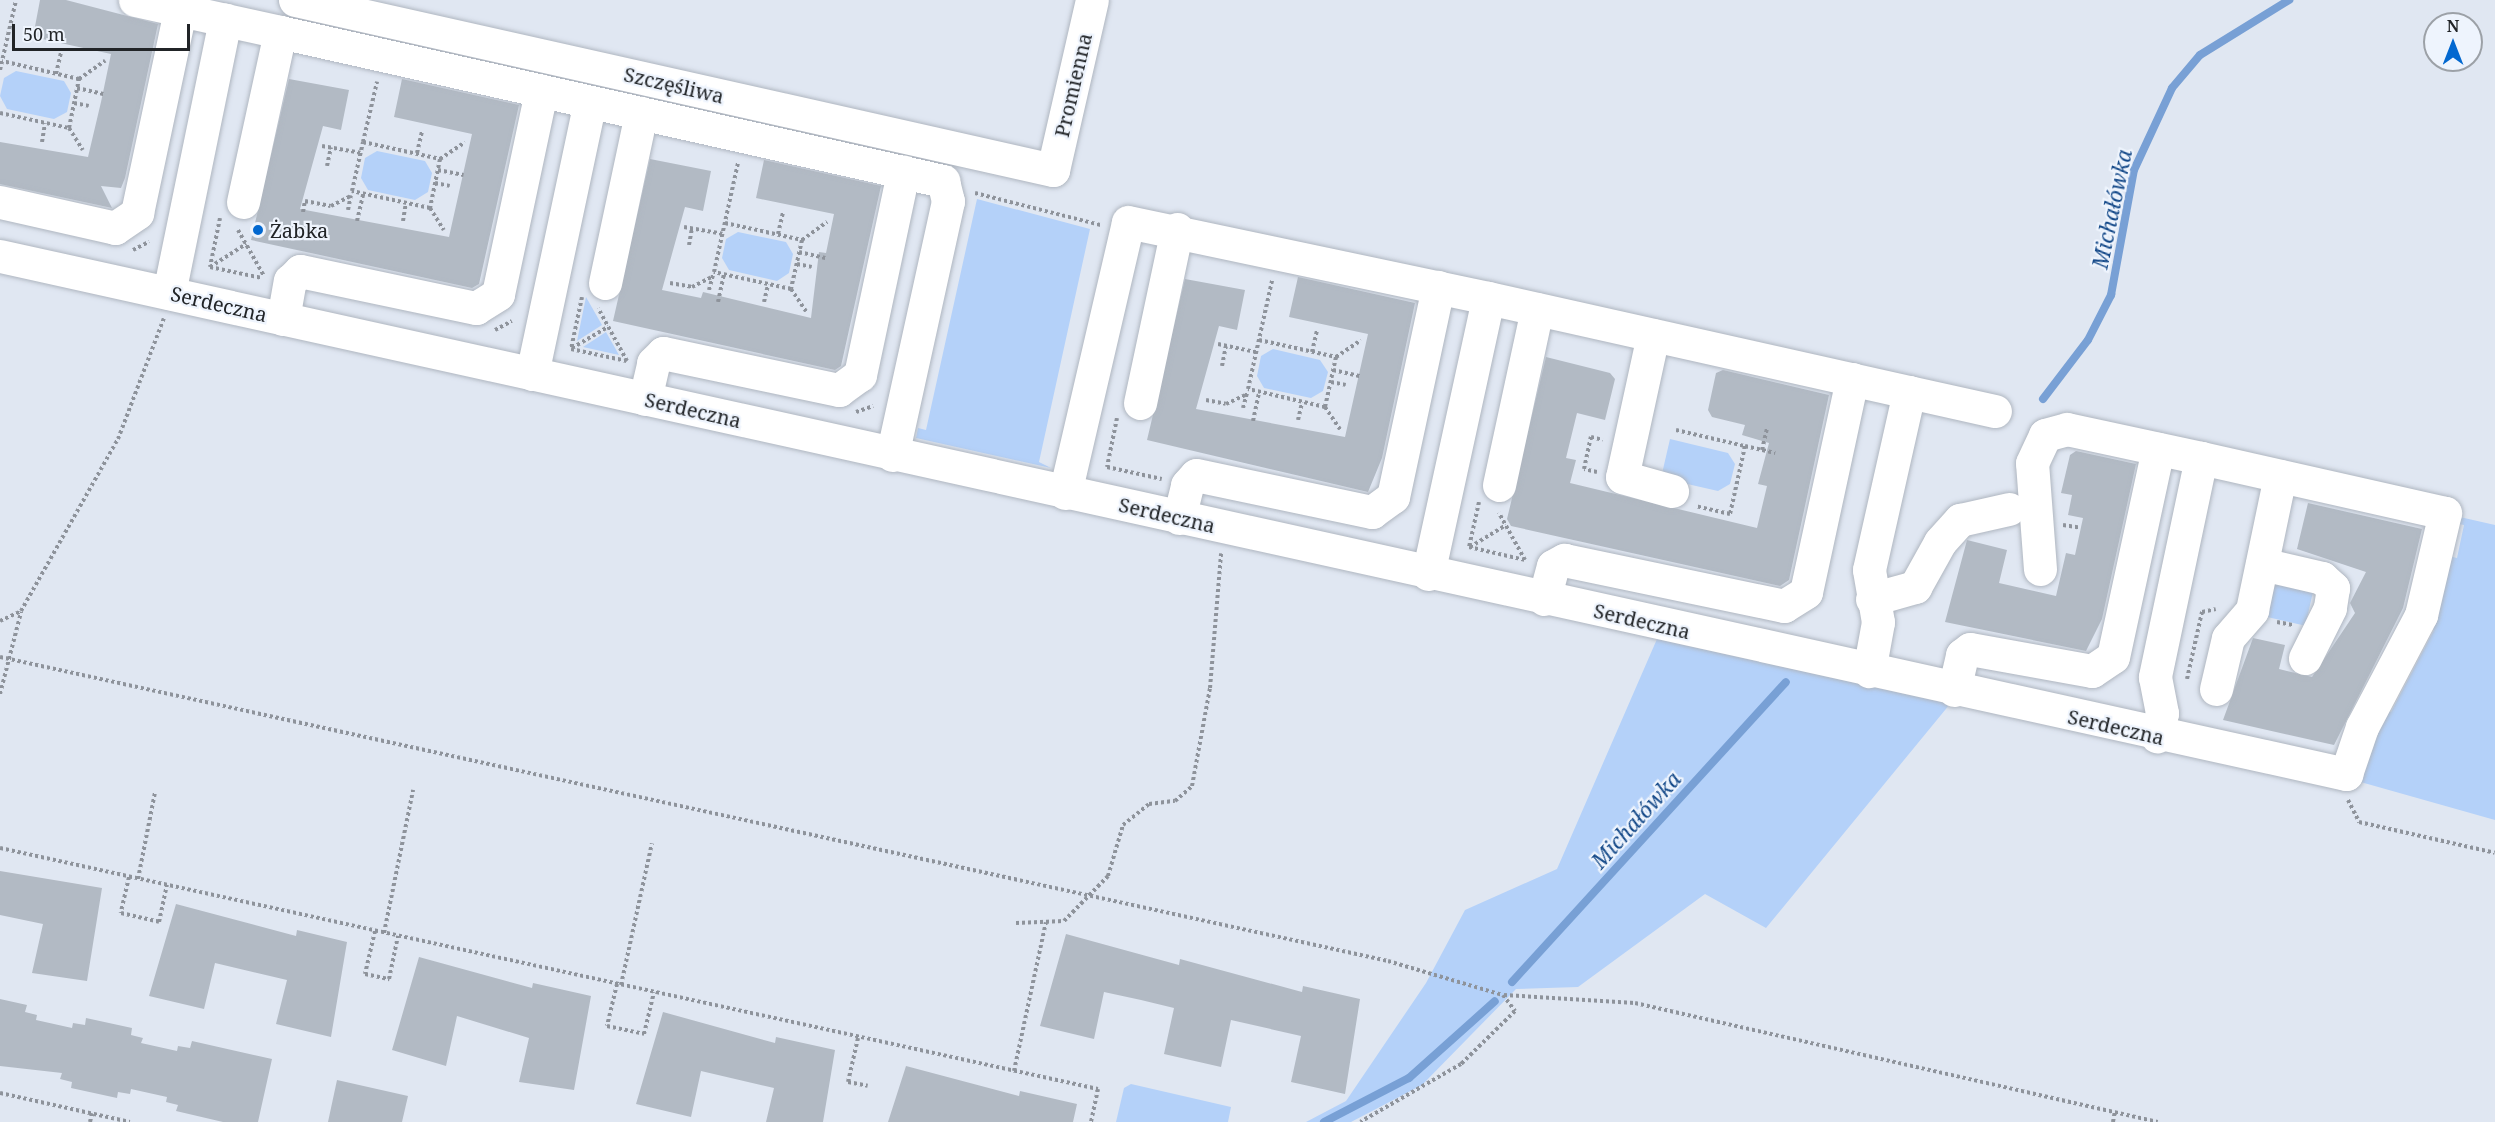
<!DOCTYPE html>
<meta charset="utf-8">
<style>
body{margin:0}
#map{position:relative;width:2495px;height:1122px;overflow:hidden;background:#e0e7f2;font-family:"Noto Serif",serif}
div>[style]{position:absolute}
[style*='--x']{left:calc(var(--x)*1px);top:calc(var(--y)*1px);width:calc(var(--w)*1px);rotate:calc(var(--a)*1deg)}
.green>*{inset:0;background:#b4d1f9;transform-origin:0 0}
.stream>*{height:8px;margin:-4px;padding:0 4px;transform-origin:4px;border-radius:4px;background:#78a0d5}
.building>*{inset:0;background:#b2bac4}
.path>*{height:4px;margin-top:-2px;transform-origin:0;background:repeating-linear-gradient(90deg,#8e939b 0 3px,transparent 0 6px)}
.roads{filter:drop-shadow(0 0 2px #afb6c0) drop-shadow(0 0 2px #afb6c0)}
.minor>*{height:33px;margin:-16.5px;padding:0 16.5px;transform-origin:16.5px;border-radius:16.5px;background:#fff}
.dots>*{width:16px;height:16px;translate:-50% -50%;box-sizing:border-box;border:3px solid #eef4fd;border-radius:50%}
span{translate:-50% -50%;white-space:nowrap;text-align:center;line-height:1.15;-webkit-text-stroke:4.5px #eef4fd;paint-order:stroke}
.street-label{font-size:20px;color:#212427}
.poi-label{font-size:20px;color:#212427}
.left{translate:0 -50%;text-align:left}
.water-label{font-size:21px;color:#134888;font-style:italic}
.north{position:absolute;left:2423px;top:12px;width:60px;height:60px;box-sizing:border-box;background:#eef4fd;border:2px solid #9ca1a7;border-radius:50%;rotate:0deg;font-size:16px;font-weight:700;line-height:24px;text-align:center;color:#212427}
.north::after{content:'';display:block;margin:auto;width:21px;height:27px;background:#0268d0;clip-path:polygon(50% 0,100% 100%,50% 72%,0 100%)}
.scale{position:absolute;left:12px;top:24px;width:178px;height:27px;box-sizing:border-box;border:3px solid #212427;border-top:0;padding-left:8px;font-size:18px;line-height:21px;white-space:nowrap;color:#212427;-webkit-text-stroke:4px #eef4fd;paint-order:stroke}
</style>
<div id="map">
<div class="green">
<i style="clip-path:polygon(16px 71px,64px 81px,71px 93px,67px 112px,54px 119px,7px 109px,0 96px,4px 78px)"></i>
<i style="clip-path:polygon(377px 151px,425px 161px,432px 173px,428px 192px,415px 200px,368px 190px,361px 178px,365px 158px)"></i>
<i style="clip-path:polygon(977px 199px,1090px 229px,1039px 462px,1051px 468px,916px 438px,918px 428px,926px 430px)"></i>
<i style="clip-path:polygon(738px 232px,786px 242px,793px 254px,789px 273px,777px 281px,729px 270px,722px 258px,726px 239px)"></i>
<i style="clip-path:polygon(586px 297px,602px 325px,577px 341px)"></i>
<i style="clip-path:polygon(606px 332px,619px 355px,583px 347px)"></i>
<i style="clip-path:polygon(1273px 349px,1320px 360px,1328px 372px,1323px 391px,1311px 398px,1264px 388px,1257px 376px,1261px 356px)"></i>
<i style="clip-path:polygon(1670px 439px,1728px 453px,1735px 464px,1730px 484px,1718px 491px,1661px 478px)"></i>
<i style="clip-path:polygon(2451px 515px,2495px 525px,2495px 820px,2357px 781px,2380px 706px,2391px 712px,2434px 630px,2426px 625px,2445px 555px,2457px 558px,2464px 525px,2449px 522px)"></i>
<i style="left:2276px;top:579px;width:39px;height:39px;rotate:13deg"></i>
<i style="clip-path:polygon(1657px 639px,1950px 704px,1766px 928px,1705px 894px,1578px 987px,1516px 989px,1422px 1085px,1351px 1122px,1306px 1122px,1346px 1101px,1426px 983px,1465px 910px,1557px 869px)"></i>
<i style="clip-path:polygon(1131px 1084px,1231px 1107px,1228px 1122px,1116px 1122px,1124px 1088px)"></i>
</div>
<div class="stream">
<i style="--x:2043;--y:399;--w:74;--a:-52.7"></i>
<i style="--x:2088;--y:340;--w:51;--a:-62.9"></i>
<i style="--x:2111;--y:295;--w:127;--a:-79.6"></i>
<i style="--x:2134;--y:170;--w:90;--a:-65.1"></i>
<i style="--x:2172;--y:88;--w:43;--a:-49.7"></i>
<i style="--x:2200;--y:55;--w:105;--a:-31.7"></i>
<i style="--x:1512;--y:982;--w:406;--a:-47.6"></i>
<i style="--x:1324;--y:1122;--w:96;--a:-27.4"></i>
<i style="--x:1409;--y:1078;--w:115;--a:-41.8"></i>
</div>
<div class="building">
<i style="clip-path:polygon(40px 0,66px 0,158px 24px,125px 178px,121px 188px,101px 186px,112px 208px,0 184px,0 142px,88px 157px,101px 102px,111px 54px,33px 37px)"></i>
<i style="clip-path:polygon(289px 79px,349px 90px,341px 130px,323px 126px,300px 209px,449px 237px,472px 134px,394px 117px,402px 79px,519px 105px,479px 284px,472px 288px,251px 240px)"></i>
<i style="clip-path:polygon(650px 159px,711px 171px,703px 211px,685px 207px,662px 290px,701px 298px,703px 292px,811px 318px,819px 252px,826px 253px,834px 214px,756px 198px,764px 160px,881px 186px,841px 366px,835px 370px,613px 321px)"></i>
<i style="clip-path:polygon(1298px 277px,1415px 303px,1382px 458px,1368px 492px,1147px 440px,1185px 279px,1245px 290px,1237px 330px,1219px 326px,1196px 409px,1345px 437px,1368px 334px,1289px 317px)"></i>
<i style="clip-path:polygon(1546px 357px,1610px 373px,1615px 379px,1605px 420px,1577px 413px,1566px 458px,1576px 460px,1570px 483px,1757px 528px,1767px 486px,1758px 484px,1769px 443px,1742px 435px,1745px 425px,1712px 417px,1708px 410px,1716px 373px,1723px 370px,1829px 395px,1789px 580px,1780px 586px,1511px 526px,1507px 519px)"></i>
<i style="clip-path:polygon(2076px 451px,2136px 464px,2102px 619px,2086px 651px,1945px 622px,1967px 540px,2007px 550px,1999px 583px,2056px 596px,2066px 553px,2075px 555px,2083px 518px,2068px 515px,2072px 495px,2061px 493px,2070px 455px)"></i>
<i style="clip-path:polygon(2308px 503px,2422px 529px,2403px 608px,2334px 745px,2223px 720px,2253px 638px,2285px 645px,2279px 669px,2312px 677px,2355px 613px,2350px 603px,2366px 572px,2297px 549px)"></i>
<i style="clip-path:polygon(0 871px,102px 888px,87px 981px,32px 973px,43px 924px,0 915px)"></i>
<i style="clip-path:polygon(176px 904px,296px 936px,297px 930px,347px 942px,331px 1037px,276px 1024px,287px 980px,215px 963px,204px 1009px,149px 996px)"></i>
<i style="clip-path:polygon(1066px 934px,1179px 965px,1180px 959px,1302px 992px,1303px 986px,1360px 999px,1345px 1094px,1291px 1082px,1301px 1036px,1231px 1020px,1221px 1067px,1164px 1054px,1174px 1008px,1141px 1000px,1104px 992px,1094px 1039px,1040px 1026px)"></i>
<i style="clip-path:polygon(419px 957px,532px 988px,533px 983px,591px 996px,574px 1090px,519px 1082px,529px 1038px,457px 1016px,446px 1066px,392px 1050px)"></i>
<i style="clip-path:polygon(0 999px,27px 1005px,25px 1012px,37px 1015px,36px 1020px,72px 1028px,73px 1023px,85px 1025px,86px 1018px,132px 1028px,131px 1035px,143px 1038px,141px 1043px,177px 1051px,178px 1046px,190px 1048px,192px 1041px,272px 1059px,258px 1122px,223px 1122px,176px 1111px,178px 1105px,166px 1102px,167px 1097px,131px 1089px,130px 1094px,118px 1092px,117px 1098px,71px 1088px,72px 1082px,60px 1079px,62px 1073px,0 1066px)"></i>
<i style="clip-path:polygon(663px 1012px,775px 1043px,776px 1037px,835px 1050px,823px 1122px,766px 1122px,774px 1088px,701px 1071px,691px 1117px,636px 1104px)"></i>
<i style="clip-path:polygon(906px 1066px,1019px 1096px,1020px 1091px,1077px 1104px,1073px 1122px,888px 1122px)"></i>
<i style="clip-path:polygon(337px 1080px,408px 1096px,402px 1122px,328px 1122px)"></i>
</div>
<div class="path">
<i style="--x:0;--y:70;--w:72;--a:-77.1"></i>
<i style="--x:56;--y:74;--w:23;--a:-77"></i>
<i style="--x:79;--y:79;--w:32;--a:-35"></i>
<i style="--x:77;--y:88;--w:27;--a:13"></i>
<i style="--x:74;--y:103;--w:15;--a:11"></i>
<i style="--x:0;--y:113;--w:71;--a:12.3"></i>
<i style="--x:69;--y:128;--w:50;--a:-78.5"></i>
<i style="--x:79;--y:79;--w:79;--a:-166.8"></i>
<i style="--x:69;--y:128;--w:26;--a:58"></i>
<i style="--x:42;--y:142;--w:19;--a:-81"></i>
<i style="--x:363;--y:142;--w:79;--a:12.4"></i>
<i style="--x:440;--y:159;--w:50;--a:101.5"></i>
<i style="--x:430;--y:208;--w:80;--a:-167.7"></i>
<i style="--x:352;--y:191;--w:50;--a:-77.3"></i>
<i style="--x:363;--y:142;--w:62;--a:-76.9"></i>
<i style="--x:322;--y:146;--w:39;--a:10"></i>
<i style="--x:417;--y:153;--w:22;--a:-77"></i>
<i style="--x:440;--y:159;--w:30;--a:-34"></i>
<i style="--x:327;--y:166;--w:19;--a:-78"></i>
<i style="--x:438;--y:170;--w:26;--a:11"></i>
<i style="--x:435;--y:183;--w:15;--a:11"></i>
<i style="--x:975;--y:193;--w:130;--a:14.3"></i>
<i style="--x:430;--y:208;--w:26;--a:58"></i>
<i style="--x:348;--y:210;--w:15;--a:-79"></i>
<i style="--x:303;--y:212;--w:11;--a:-80"></i>
<i style="--x:305;--y:201;--w:26;--a:11"></i>
<i style="--x:331;--y:206;--w:22;--a:-27"></i>
<i style="--x:220;--y:218;--w:50;--a:101.5"></i>
<i style="--x:210;--y:267;--w:53;--a:11.9"></i>
<i style="--x:357;--y:221;--w:28;--a:-77"></i>
<i style="--x:403;--y:221;--w:18;--a:-81"></i>
<i style="--x:725;--y:223;--w:79;--a:12.4"></i>
<i style="--x:802;--y:240;--w:50;--a:102.7"></i>
<i style="--x:791;--y:289;--w:79;--a:-167.6"></i>
<i style="--x:714;--y:272;--w:112;--a:-77.6"></i>
<i style="--x:684;--y:227;--w:39;--a:10"></i>
<i style="--x:238;--y:230;--w:53;--a:60.5"></i>
<i style="--x:778;--y:234;--w:22;--a:-77"></i>
<i style="--x:802;--y:240;--w:31;--a:-36"></i>
<i style="--x:689;--y:245;--w:17;--a:-80"></i>
<i style="--x:133;--y:250;--w:18;--a:-27"></i>
<i style="--x:799;--y:252;--w:27;--a:13"></i>
<i style="--x:797;--y:264;--w:15;--a:11"></i>
<i style="--x:210;--y:267;--w:43;--a:-32.6"></i>
<i style="--x:670;--y:283;--w:22;--a:10"></i>
<i style="--x:692;--y:287;--w:22;--a:-27"></i>
<i style="--x:791;--y:289;--w:27;--a:56"></i>
<i style="--x:709;--y:290;--w:16;--a:-75"></i>
<i style="--x:582;--y:297;--w:53;--a:101.9"></i>
<i style="--x:571;--y:349;--w:57;--a:12.1"></i>
<i style="--x:627;--y:361;--w:60;--a:-118.7"></i>
<i style="--x:718;--y:302;--w:29;--a:-78"></i>
<i style="--x:764;--y:302;--w:18;--a:-77"></i>
<i style="--x:495;--y:330;--w:19;--a:-28"></i>
<i style="--x:1259;--y:340;--w:79;--a:12.4"></i>
<i style="--x:1336;--y:357;--w:51;--a:102.4"></i>
<i style="--x:1325;--y:407;--w:79;--a:-166.8"></i>
<i style="--x:1248;--y:389;--w:111;--a:-77.5"></i>
<i style="--x:1218;--y:344;--w:39;--a:12"></i>
<i style="--x:572;--y:348;--w:42;--a:-30.3"></i>
<i style="--x:1312;--y:352;--w:22;--a:-77"></i>
<i style="--x:1336;--y:357;--w:30;--a:-34"></i>
<i style="--x:1222;--y:366;--w:20;--a:-79"></i>
<i style="--x:1333;--y:370;--w:28;--a:13"></i>
<i style="--x:1331;--y:382;--w:15;--a:11"></i>
<i style="--x:1206;--y:400;--w:20;--a:11"></i>
<i style="--x:1226;--y:404;--w:23;--a:-25"></i>
<i style="--x:1325;--y:407;--w:27;--a:56"></i>
<i style="--x:1243;--y:408;--w:16;--a:-75"></i>
<i style="--x:856;--y:412;--w:18;--a:-19"></i>
<i style="--x:1117;--y:418;--w:50;--a:101.5"></i>
<i style="--x:1107;--y:467;--w:56;--a:12.3"></i>
<i style="--x:1298;--y:420;--w:18;--a:-77"></i>
<i style="--x:1253;--y:421;--w:30;--a:-78"></i>
<i style="--x:1676;--y:430;--w:71;--a:13.1"></i>
<i style="--x:1745;--y:446;--w:70;--a:102.4"></i>
<i style="--x:1730;--y:514;--w:35;--a:-167"></i>
<i style="--x:1745;--y:446;--w:31;--a:13"></i>
<i style="--x:1762;--y:450;--w:22;--a:-77"></i>
<i style="--x:1597;--y:472;--w:13;--a:-167"></i>
<i style="--x:1584;--y:469;--w:33;--a:-78"></i>
<i style="--x:1591;--y:437;--w:12;--a:14"></i>
<i style="--x:1479;--y:502;--w:46;--a:102.5"></i>
<i style="--x:1469;--y:547;--w:57;--a:13.1"></i>
<i style="--x:1525;--y:560;--w:54;--a:-119"></i>
<i style="--x:2063;--y:525;--w:18;--a:9"></i>
<i style="--x:1470;--y:547;--w:42;--a:-31.4"></i>
<i style="--x:0;--y:621;--w:23;--a:-25"></i>
<i style="--x:21;--y:611;--w:197;--a:-60.6"></i>
<i style="--x:118;--y:439;--w:129;--a:-69.2"></i>
<i style="--x:2277;--y:622;--w:16;--a:11"></i>
<i style="--x:0;--y:657;--w:1421;--a:12.35"></i>
<i style="--x:1388;--y:961;--w:120;--a:16.5"></i>
<i style="--x:1503;--y:995;--w:20;--a:53"></i>
<i style="--x:1515;--y:1011;--w:76;--a:135.5"></i>
<i style="--x:1461;--y:1064;--w:116;--a:150.1"></i>
<i style="--x:2187;--y:679;--w:69;--a:-77.4"></i>
<i style="--x:2202;--y:612;--w:14;--a:-12"></i>
<i style="--x:0;--y:694;--w:85;--a:-75.6"></i>
<i style="--x:2348;--y:800;--w:25;--a:63"></i>
<i style="--x:2359;--y:822;--w:139;--a:12.8"></i>
<i style="--x:0;--y:848;--w:1124;--a:12.38"></i>
<i style="--x:1098;--y:1089;--w:34;--a:102"></i>
<i style="--x:129;--y:877;--w:37;--a:103"></i>
<i style="--x:121;--y:913;--w:39;--a:13"></i>
<i style="--x:159;--y:922;--w:38;--a:-78"></i>
<i style="--x:138;--y:879;--w:89;--a:-78.9"></i>
<i style="--x:1016;--y:923;--w:48;--a:-2.4"></i>
<i style="--x:1064;--y:921;--w:63;--a:-45.6"></i>
<i style="--x:1108;--y:876;--w:53;--a:-73.6"></i>
<i style="--x:1123;--y:825;--w:33;--a:-39"></i>
<i style="--x:1149;--y:804;--w:26;--a:-7"></i>
<i style="--x:1175;--y:801;--w:23;--a:-41"></i>
<i style="--x:1192;--y:786;--w:100;--a:-79.6"></i>
<i style="--x:1210;--y:688;--w:135;--a:-85.3"></i>
<i style="--x:375;--y:931;--w:44;--a:103.1"></i>
<i style="--x:365;--y:974;--w:25;--a:12"></i>
<i style="--x:389;--y:979;--w:44;--a:-78.2"></i>
<i style="--x:384;--y:933;--w:146;--a:-78.5"></i>
<i style="--x:617;--y:984;--w:43;--a:103.4"></i>
<i style="--x:607;--y:1026;--w:38;--a:12"></i>
<i style="--x:644;--y:1034;--w:43;--a:-76.6"></i>
<i style="--x:621;--y:985;--w:145;--a:-77.7"></i>
<i style="--x:1504;--y:995;--w:131;--a:3.5"></i>
<i style="--x:1635;--y:1003;--w:536;--a:12.82"></i>
<i style="--x:858;--y:1038;--w:45;--a:102.8"></i>
<i style="--x:848;--y:1082;--w:20;--a:11"></i>
<i style="--x:1014;--y:1071;--w:152;--a:-77.9"></i>
<i style="--x:0;--y:1093;--w:133;--a:12.6"></i>
<i style="--x:90;--y:1122;--w:9;--a:-77"></i>
<i style="--x:2113;--y:1122;--w:11;--a:-80"></i>
</div>
<div class="roads">
<div class="minor">
<i style="--x:135;--y:0;--w:92;--a:12.5"></i>
<i style="--x:295;--y:0;--w:777;--a:12.64"></i>
<i style="--x:1053;--y:170;--w:174;--a:-77.1"></i>
<i style="--x:0;--y:202;--w:118;--a:12.7"></i>
<i style="--x:115;--y:228;--w:27;--a:-34"></i>
<i style="--x:137;--y:213;--w:208;--a:-78"></i>
<i style="--x:243;--y:202;--w:174;--a:-77.7"></i>
<i style="--x:0;--y:256;--w:2403;--a:12.45"></i>
<i style="--x:2346;--y:774;--w:50;--a:-71.2"></i>
<i style="--x:2362;--y:727;--w:127;--a:-62.2"></i>
<i style="--x:2421;--y:615;--w:105;--a:-76.8"></i>
<i style="--x:2445;--y:513;--w:250;--a:-167.3"></i>
<i style="--x:605;--y:283;--w:174;--a:-78"></i>
<i style="--x:169;--y:293;--w:279;--a:-78.4"></i>
<i style="--x:225;--y:20;--w:56;--a:12.3"></i>
<i style="--x:280;--y:32;--w:680;--a:12.67"></i>
<i style="--x:943;--y:181;--w:21;--a:76"></i>
<i style="--x:948;--y:201;--w:260;--a:102.4"></i>
<i style="--x:283;--y:319;--w:39;--a:-80"></i>
<i style="--x:290;--y:281;--w:14;--a:-45"></i>
<i style="--x:300;--y:271;--w:180;--a:11.9"></i>
<i style="--x:476;--y:308;--w:26;--a:-32"></i>
<i style="--x:498;--y:294;--w:208;--a:-78"></i>
<i style="--x:1653;--y:335;--w:145;--a:102.3"></i>
<i style="--x:1622;--y:477;--w:52;--a:15.6"></i>
<i style="--x:532;--y:374;--w:278;--a:-78"></i>
<i style="--x:1909;--y:392;--w:88;--a:12.5"></i>
<i style="--x:645;--y:399;--w:37;--a:-77"></i>
<i style="--x:653;--y:363;--w:14;--a:-45"></i>
<i style="--x:663;--y:353;--w:180;--a:11.9"></i>
<i style="--x:839;--y:390;--w:26;--a:-36"></i>
<i style="--x:860;--y:375;--w:208;--a:-78"></i>
<i style="--x:1140;--y:403;--w:178;--a:-78"></i>
<i style="--x:1499;--y:485;--w:180;--a:-77.8"></i>
<i style="--x:1065;--y:493;--w:278;--a:-76.9"></i>
<i style="--x:1128;--y:222;--w:368;--a:11.9"></i>
<i style="--x:1179;--y:518;--w:34;--a:-76"></i>
<i style="--x:1187;--y:485;--w:13;--a:-48"></i>
<i style="--x:1196;--y:475;--w:180;--a:11.9"></i>
<i style="--x:1372;--y:512;--w:26;--a:-36"></i>
<i style="--x:1393;--y:497;--w:215;--a:-77.9"></i>
<i style="--x:2262;--y:564;--w:62;--a:13.1"></i>
<i style="--x:2322;--y:578;--w:15;--a:42"></i>
<i style="--x:2333;--y:588;--w:20;--a:99"></i>
<i style="--x:2330;--y:608;--w:56;--a:116.6"></i>
<i style="--x:2040;--y:569;--w:106;--a:-94.3"></i>
<i style="--x:2032;--y:463;--w:31;--a:-65"></i>
<i style="--x:2045;--y:435;--w:23;--a:-15"></i>
<i style="--x:2067;--y:429;--w:137;--a:12.2"></i>
<i style="--x:2201;--y:458;--w:224;--a:101.9"></i>
<i style="--x:2155;--y:677;--w:37;--a:79"></i>
<i style="--x:2162;--y:713;--w:24;--a:102"></i>
<i style="--x:1428;--y:574;--w:282;--a:-77.7"></i>
<i style="--x:1488;--y:298;--w:431;--a:12.6"></i>
<i style="--x:1909;--y:392;--w:182;--a:102.7"></i>
<i style="--x:1869;--y:570;--w:53;--a:80.2"></i>
<i style="--x:1878;--y:622;--w:50;--a:100.4"></i>
<i style="--x:1544;--y:599;--w:34;--a:-75"></i>
<i style="--x:1553;--y:566;--w:13;--a:-29"></i>
<i style="--x:1564;--y:560;--w:225;--a:11.8"></i>
<i style="--x:1784;--y:606;--w:26;--a:-32"></i>
<i style="--x:1806;--y:592;--w:218;--a:-77.8"></i>
<i style="--x:1872;--y:599;--w:45;--a:-15.6"></i>
<i style="--x:1915;--y:587;--w:51;--a:-60.9"></i>
<i style="--x:1940;--y:542;--w:30;--a:-48"></i>
<i style="--x:1960;--y:520;--w:50;--a:-12.7"></i>
<i style="--x:2216;--y:689;--w:52;--a:-76.8"></i>
<i style="--x:2228;--y:638;--w:37;--a:-49"></i>
<i style="--x:2252;--y:610;--w:137;--a:-78.2"></i>
<i style="--x:1954;--y:690;--w:36;--a:-77"></i>
<i style="--x:1962;--y:655;--w:10;--a:-37"></i>
<i style="--x:1970;--y:649;--w:124;--a:10.2"></i>
<i style="--x:2092;--y:671;--w:25;--a:-34"></i>
<i style="--x:2113;--y:657;--w:213;--a:-77.8"></i>
</div>
</div>
<div class="dots">
<i style="left:258px;top:230px;background:#0268d0"></i>
</div>
<div class="street-label">
<span style="left:674px;top:85px;rotate:13deg">Szczęśliwa</span>
<span style="left:1073px;top:85px;rotate:-77deg">Promienna</span>
<span style="left:219px;top:304px;rotate:13deg">Serdeczna</span>
<span style="left:693px;top:410px;rotate:13deg">Serdeczna</span>
<span style="left:1167px;top:515px;rotate:13deg">Serdeczna</span>
<span style="left:1642px;top:621px;rotate:13deg">Serdeczna</span>
<span style="left:2116px;top:727px;rotate:13deg">Serdeczna</span>
</div>
<div class="poi-label">
<span class="left" style="left:270px;top:230px">Żabka</span>
</div>
<div class="water-label">
<span style="left:2112px;top:209px;rotate:-78deg">Michałówka</span>
<span style="left:1636px;top:820px;rotate:-48deg">Michałówka</span>
</div>
<div class="north">N</div>
<div class="scale">50 m</div>
</div>
